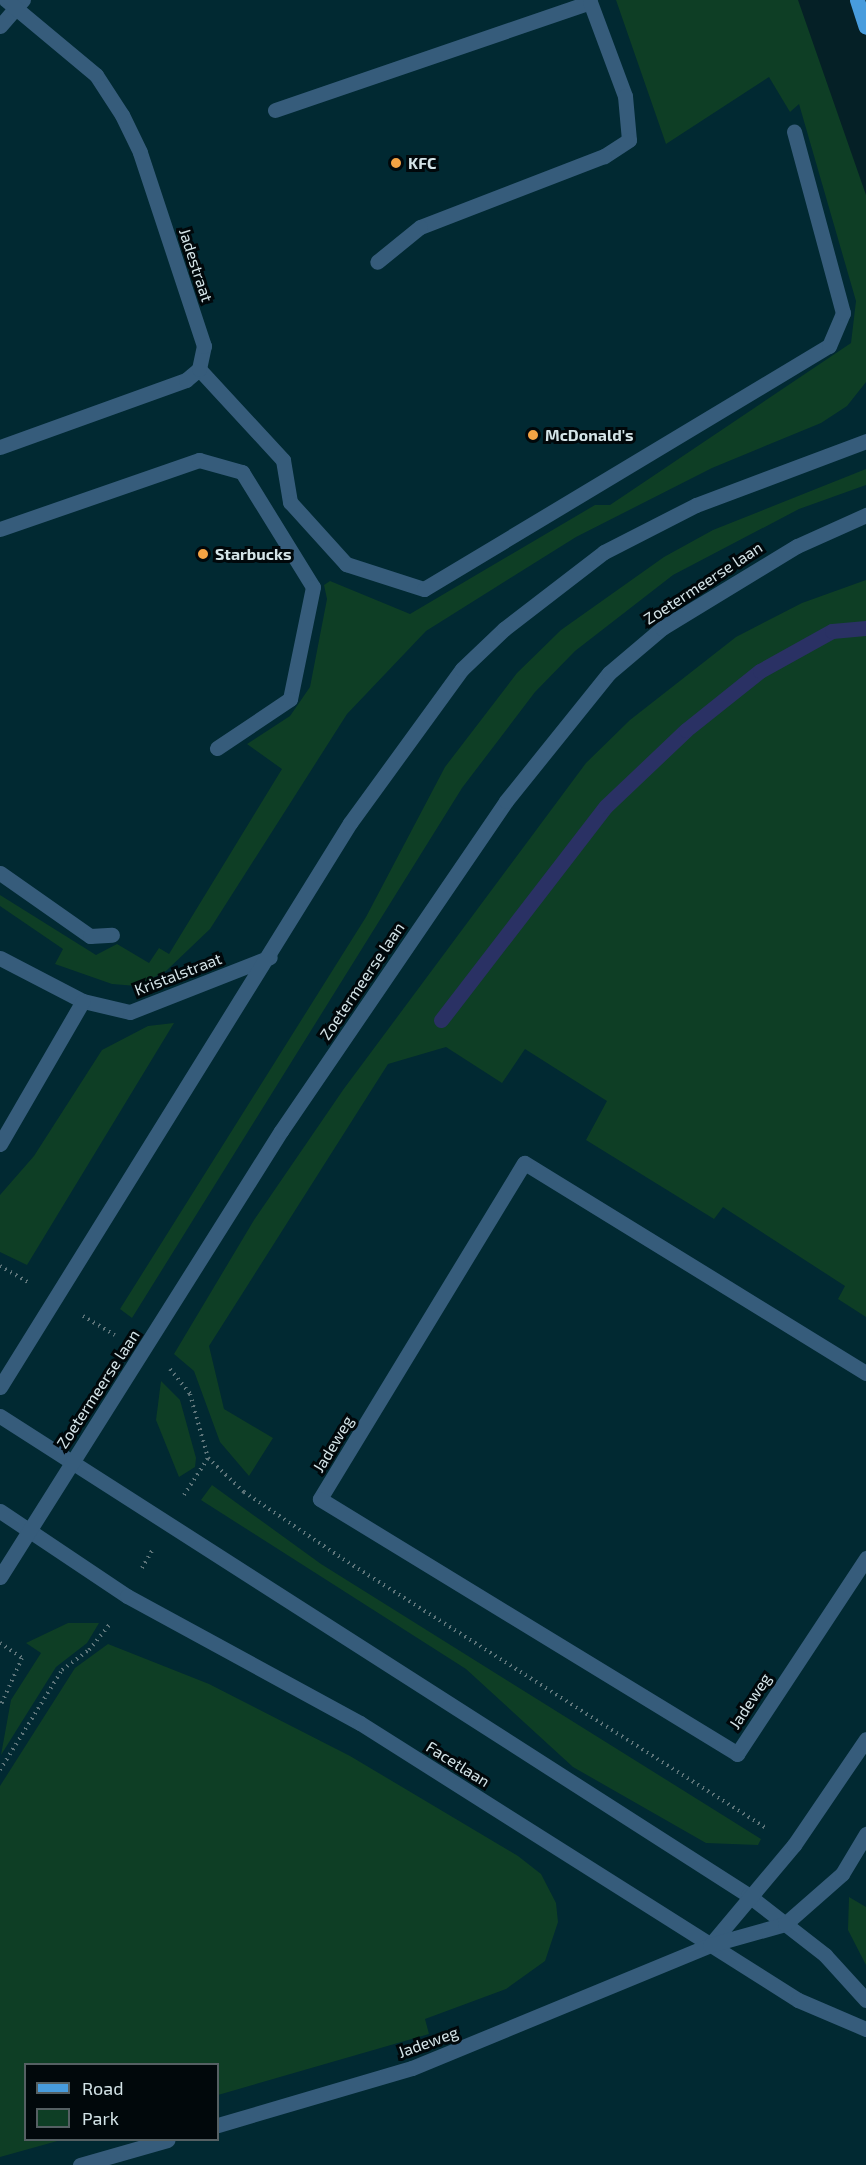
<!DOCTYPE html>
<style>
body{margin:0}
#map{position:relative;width:866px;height:2165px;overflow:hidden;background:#052026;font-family:"Exo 2",sans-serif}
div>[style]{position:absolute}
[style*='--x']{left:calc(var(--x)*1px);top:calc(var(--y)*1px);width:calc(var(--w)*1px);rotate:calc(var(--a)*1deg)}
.built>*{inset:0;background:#012932}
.green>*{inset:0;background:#0e3e25}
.stream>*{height:15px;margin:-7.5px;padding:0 7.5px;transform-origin:7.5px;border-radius:7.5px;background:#2a3164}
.path>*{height:4px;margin-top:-2px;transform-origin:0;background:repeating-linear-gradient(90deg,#5e757a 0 1.5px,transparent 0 6px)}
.minor>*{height:15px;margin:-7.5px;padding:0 7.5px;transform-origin:7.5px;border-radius:7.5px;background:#365c7b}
.major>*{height:15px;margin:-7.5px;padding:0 7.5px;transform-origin:7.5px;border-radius:7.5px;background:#489cdd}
.dots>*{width:16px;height:16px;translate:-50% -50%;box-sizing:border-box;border:3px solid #01080b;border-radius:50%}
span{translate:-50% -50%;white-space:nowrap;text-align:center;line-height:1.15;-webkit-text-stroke:6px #01080b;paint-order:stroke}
.poi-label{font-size:16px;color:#d4e4e8;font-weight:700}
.left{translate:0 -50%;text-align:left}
.street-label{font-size:16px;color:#d4e4e8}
.legend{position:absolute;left:24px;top:2063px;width:195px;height:78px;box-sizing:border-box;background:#01080b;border:2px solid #556063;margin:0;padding:8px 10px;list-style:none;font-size:18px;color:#d4e4e8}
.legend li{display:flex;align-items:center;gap:12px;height:30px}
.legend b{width:30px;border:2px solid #556063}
</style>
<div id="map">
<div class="built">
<i style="clip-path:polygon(evenodd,0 0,766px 0,866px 250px,866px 2165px,0 2165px,0 0,26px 2064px,218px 2064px,218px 2140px,26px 2140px,26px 2064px)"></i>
</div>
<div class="green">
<i style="clip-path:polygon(616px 0,798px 0,866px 195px,866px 382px,847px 406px,821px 423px,712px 468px,576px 537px,426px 631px,347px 714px,210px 929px,166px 971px,137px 986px,112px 984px,55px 964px,63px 949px,0 906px,0 895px,96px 955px,117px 944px,149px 963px,159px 948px,169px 954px,282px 769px,247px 744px,290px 716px,310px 687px,327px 599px,324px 585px,330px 581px,410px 614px,595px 505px,610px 505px,851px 343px,856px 301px,799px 104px,790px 112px,769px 77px,666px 144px)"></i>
<i style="clip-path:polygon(866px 469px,866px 485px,799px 509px,673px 575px,575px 651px,535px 692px,462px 788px,132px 1318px,120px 1309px,366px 917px,445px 767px,517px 673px,561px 630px,664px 557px,713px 530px)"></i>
<i style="clip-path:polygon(866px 580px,866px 1317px,838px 1299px,845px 1286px,723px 1207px,714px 1219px,586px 1140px,607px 1101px,525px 1049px,502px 1083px,446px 1047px,388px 1064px,209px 1346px,224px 1409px,273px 1438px,249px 1476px,220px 1442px,194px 1371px,174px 1354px,254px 1220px,343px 1090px,586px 763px,630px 720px,736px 637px,802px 603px)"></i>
<i style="clip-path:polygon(174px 1023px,27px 1265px,0 1252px,0 1195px,34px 1156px,102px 1050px,148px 1026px)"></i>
<i style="clip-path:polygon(161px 1381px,180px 1400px,196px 1458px,195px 1467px,179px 1477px,156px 1420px)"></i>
<i style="clip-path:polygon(212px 1485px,321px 1564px,761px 1839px,758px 1845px,706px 1843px,573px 1767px,466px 1669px,201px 1500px)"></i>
<i style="clip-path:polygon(68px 1623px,99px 1623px,87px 1643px,56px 1667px,1px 1755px,11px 1700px,41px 1653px,26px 1643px)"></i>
<i style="clip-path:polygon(108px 1644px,209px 1684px,350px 1756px,518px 1856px,541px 1874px,556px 1903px,558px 1922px,545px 1961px,506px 1989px,425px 2019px,429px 2034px,218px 2095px,218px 2064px,26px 2064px,26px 2140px,61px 2140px,0 2157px,0 1786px,75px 1668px)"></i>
<i style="clip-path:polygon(849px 1897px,866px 1907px,866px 1965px,848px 1930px)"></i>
</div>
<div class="stream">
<i style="--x:441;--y:1020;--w:270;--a:-52.4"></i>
<i style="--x:606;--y:806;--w:110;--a:-43.5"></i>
<i style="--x:686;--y:730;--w:95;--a:-38.6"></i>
<i style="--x:760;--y:671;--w:82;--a:-29.1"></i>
<i style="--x:832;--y:631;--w:34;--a:-5"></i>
</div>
<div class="path">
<i style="--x:0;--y:1266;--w:32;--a:30"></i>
<i style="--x:83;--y:1316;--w:37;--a:31"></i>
<i style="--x:170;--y:1369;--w:32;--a:51"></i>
<i style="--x:190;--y:1394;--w:66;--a:74.3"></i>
<i style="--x:208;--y:1458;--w:50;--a:43.4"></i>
<i style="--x:244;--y:1492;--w:120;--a:34.1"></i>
<i style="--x:343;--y:1559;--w:501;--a:32.45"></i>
<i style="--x:184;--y:1495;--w:44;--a:-57"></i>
<i style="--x:142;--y:1568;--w:20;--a:-60"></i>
<i style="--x:0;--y:1643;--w:27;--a:34"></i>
<i style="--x:22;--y:1658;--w:54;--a:114.2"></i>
<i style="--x:0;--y:1770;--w:118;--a:-58.2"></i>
<i style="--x:62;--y:1670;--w:34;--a:-37"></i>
<i style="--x:89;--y:1650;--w:33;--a:-51"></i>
</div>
<div class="minor">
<i style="--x:0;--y:26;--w:35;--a:-49"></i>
<i style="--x:275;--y:110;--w:333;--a:-18.9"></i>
<i style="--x:590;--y:2;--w:100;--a:69.6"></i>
<i style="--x:625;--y:96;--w:44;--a:84.8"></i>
<i style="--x:629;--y:140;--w:30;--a:147"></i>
<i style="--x:604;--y:156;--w:197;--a:158.9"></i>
<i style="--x:420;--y:227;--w:55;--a:140.9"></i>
<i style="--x:199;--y:369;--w:124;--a:47.3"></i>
<i style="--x:283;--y:460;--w:43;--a:80.5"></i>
<i style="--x:290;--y:502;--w:84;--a:47.9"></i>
<i style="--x:346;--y:564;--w:82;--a:17.8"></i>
<i style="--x:424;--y:589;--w:472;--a:-31"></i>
<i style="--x:829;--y:346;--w:36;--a:-67"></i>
<i style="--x:843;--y:313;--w:188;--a:-105.1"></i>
<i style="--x:0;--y:447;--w:198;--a:-19.8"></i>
<i style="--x:186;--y:380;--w:17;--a:-40"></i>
<i style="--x:199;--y:369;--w:24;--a:-78"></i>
<i style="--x:204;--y:346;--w:204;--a:-108.3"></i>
<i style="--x:140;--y:152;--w:41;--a:-115.9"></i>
<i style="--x:122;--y:115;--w:48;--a:-123"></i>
<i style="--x:96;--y:75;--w:117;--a:-140.2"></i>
<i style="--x:0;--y:529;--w:211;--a:-19.1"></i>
<i style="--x:199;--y:460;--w:45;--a:15.6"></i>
<i style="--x:242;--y:472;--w:135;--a:58.3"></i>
<i style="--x:313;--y:587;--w:114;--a:101.6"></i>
<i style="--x:290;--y:699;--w:88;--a:146.1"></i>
<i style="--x:0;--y:873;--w:110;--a:35"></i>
<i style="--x:90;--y:936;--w:22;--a:-3"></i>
<i style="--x:0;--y:958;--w:93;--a:27.4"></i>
<i style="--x:83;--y:1001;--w:48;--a:13.2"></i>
<i style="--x:130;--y:1012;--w:150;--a:-21.4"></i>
<i style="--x:0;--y:1144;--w:165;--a:-59.9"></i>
<i style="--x:866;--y:1373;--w:401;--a:-148.4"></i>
<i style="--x:524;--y:1163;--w:393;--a:121.3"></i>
<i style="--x:320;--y:1499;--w:489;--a:31.4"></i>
<i style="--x:737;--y:1754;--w:235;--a:-56.6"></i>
<i style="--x:0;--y:1387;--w:664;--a:-58.18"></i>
<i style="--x:350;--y:823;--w:190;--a:-54"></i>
<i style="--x:462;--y:669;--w:58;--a:-43.6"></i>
<i style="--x:504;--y:629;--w:126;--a:-37.6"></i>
<i style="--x:604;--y:552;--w:103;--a:-27.1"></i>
<i style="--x:696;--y:505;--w:182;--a:-20.6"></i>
<i style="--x:0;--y:1416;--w:888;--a:32.63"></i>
<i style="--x:748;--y:1895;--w:98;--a:37.9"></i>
<i style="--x:825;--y:1955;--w:61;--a:47.7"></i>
<i style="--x:0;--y:1511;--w:153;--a:33.8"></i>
<i style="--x:127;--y:1596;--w:265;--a:28.6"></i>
<i style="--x:360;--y:1723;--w:518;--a:32.31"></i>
<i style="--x:798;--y:2000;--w:74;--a:23.1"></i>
<i style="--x:0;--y:1577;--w:527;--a:-57.79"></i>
<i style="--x:281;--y:1131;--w:399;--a:-55.7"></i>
<i style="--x:506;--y:801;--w:164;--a:-51.2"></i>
<i style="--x:609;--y:673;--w:70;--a:-40.3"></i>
<i style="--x:662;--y:628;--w:158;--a:-31.3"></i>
<i style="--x:797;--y:546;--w:76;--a:-24.2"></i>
<i style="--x:710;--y:1945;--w:131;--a:-50"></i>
<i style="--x:794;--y:1845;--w:128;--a:-55.8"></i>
<i style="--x:218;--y:2125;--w:202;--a:-16.4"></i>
<i style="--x:412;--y:2068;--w:322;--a:-22.4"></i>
<i style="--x:710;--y:1945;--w:78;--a:-15.6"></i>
<i style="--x:785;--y:1924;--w:76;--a:-41.3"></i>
<i style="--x:842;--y:1874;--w:47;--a:-59"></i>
<i style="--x:80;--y:2165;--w:91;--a:-16"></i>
</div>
<div class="major">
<i style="--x:857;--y:0;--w:28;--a:72"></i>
</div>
<div class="dots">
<i style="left:396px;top:163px;background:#f4a344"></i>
<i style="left:533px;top:435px;background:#f4a344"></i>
<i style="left:203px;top:554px;background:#f4a344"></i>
</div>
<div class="poi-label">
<span class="left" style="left:408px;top:163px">KFC</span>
<span class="left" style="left:545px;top:435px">McDonald's</span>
<span class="left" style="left:215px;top:554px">Starbucks</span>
</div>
<div class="street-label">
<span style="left:196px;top:265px;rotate:72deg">Jadestraat</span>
<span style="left:703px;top:583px;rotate:-33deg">Zoetermeerse laan</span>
<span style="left:178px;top:974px;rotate:-21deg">Kristalstraat</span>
<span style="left:362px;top:981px;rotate:-56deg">Zoetermeerse laan</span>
<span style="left:98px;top:1389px;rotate:-57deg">Zoetermeerse laan</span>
<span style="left:333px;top:1444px;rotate:-59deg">Jadeweg</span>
<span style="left:750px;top:1701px;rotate:-57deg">Jadeweg</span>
<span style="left:458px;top:1764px;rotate:32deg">Facetlaan</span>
<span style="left:428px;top:2042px;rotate:-20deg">Jadeweg</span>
</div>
<ul class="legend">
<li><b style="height:8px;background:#489cdd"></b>Road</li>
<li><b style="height:16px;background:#0e3e25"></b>Park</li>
</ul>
</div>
